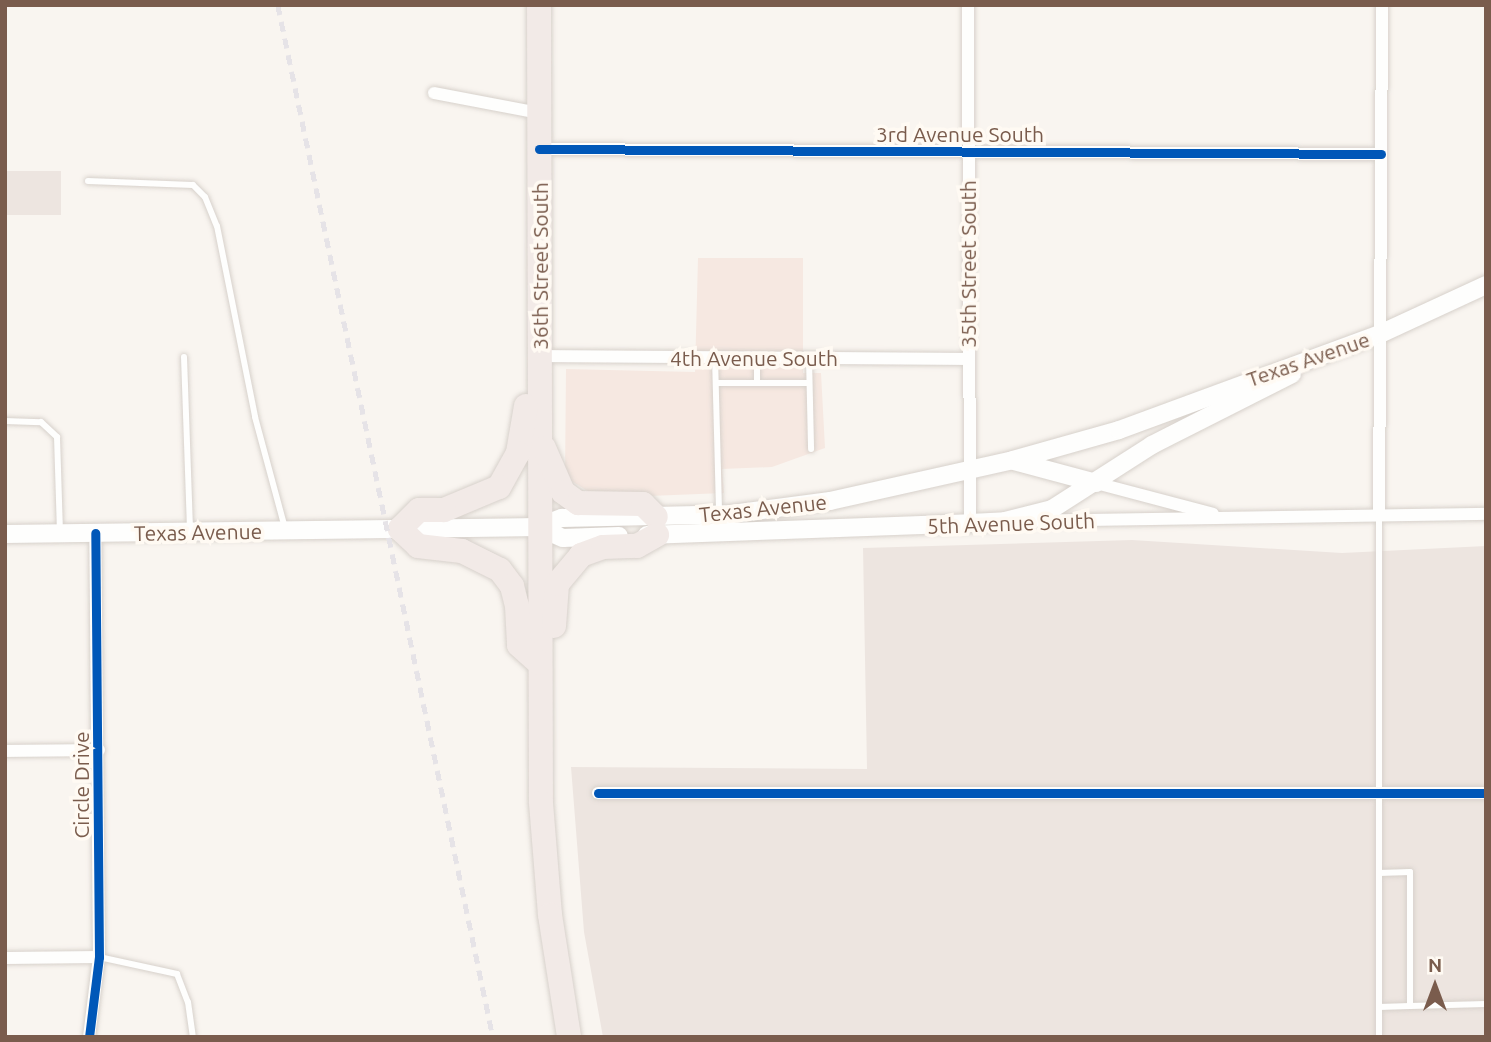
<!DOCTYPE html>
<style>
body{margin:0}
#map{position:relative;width:1491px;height:1042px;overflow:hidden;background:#f9f5f0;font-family:Ubuntu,sans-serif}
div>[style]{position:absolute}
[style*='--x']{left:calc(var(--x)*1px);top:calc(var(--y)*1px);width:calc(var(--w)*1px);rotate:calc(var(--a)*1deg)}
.commercial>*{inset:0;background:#f6e8e1}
.industrial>*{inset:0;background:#ede5e0;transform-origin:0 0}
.roads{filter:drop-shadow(0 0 2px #d7d1cb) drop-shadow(0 0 2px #d7d1cb)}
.lane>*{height:6px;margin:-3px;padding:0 3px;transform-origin:3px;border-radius:3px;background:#fefefd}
.street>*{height:12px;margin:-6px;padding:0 6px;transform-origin:6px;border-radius:6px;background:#fefefd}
.secondary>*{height:18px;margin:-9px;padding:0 9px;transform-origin:9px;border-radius:9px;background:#fefefd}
.highway>*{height:24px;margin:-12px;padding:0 12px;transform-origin:12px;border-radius:12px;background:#f2eae7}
.rail>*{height:4.5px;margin-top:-2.25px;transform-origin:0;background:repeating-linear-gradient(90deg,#e6e3e7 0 10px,transparent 0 17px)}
.cycleway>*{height:9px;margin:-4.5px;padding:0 4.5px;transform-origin:4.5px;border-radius:4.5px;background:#0057b8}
span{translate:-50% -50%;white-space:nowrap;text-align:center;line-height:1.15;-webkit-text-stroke:7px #fffaf3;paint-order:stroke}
.street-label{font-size:21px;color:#7a5c4d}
.frame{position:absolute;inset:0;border:7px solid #7a5c4d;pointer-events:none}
.north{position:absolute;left:1400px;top:951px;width:70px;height:70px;-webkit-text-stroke:5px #fffaf3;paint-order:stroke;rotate:0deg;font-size:19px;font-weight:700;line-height:28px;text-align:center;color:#7a5c4d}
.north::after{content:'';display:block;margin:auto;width:24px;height:32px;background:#7a5c4d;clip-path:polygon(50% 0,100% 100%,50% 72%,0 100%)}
</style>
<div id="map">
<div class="commercial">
<i style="clip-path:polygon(698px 258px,803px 258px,803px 373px,821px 373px,825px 448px,772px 467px,722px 469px,724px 493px,599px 498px,565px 477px,566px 369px,695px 372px)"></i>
</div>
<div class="industrial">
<i style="left:5px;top:171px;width:56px;height:44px"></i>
<i style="clip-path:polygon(1132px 540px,1342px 553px,1486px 546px,1486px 1037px,603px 1037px,584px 932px,571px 767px,867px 769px,863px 548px)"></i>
</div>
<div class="roads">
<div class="lane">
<i style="--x:88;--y:181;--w:105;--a:2.2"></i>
<i style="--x:193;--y:185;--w:17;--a:45"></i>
<i style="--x:205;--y:197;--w:31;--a:68"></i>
<i style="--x:217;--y:226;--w:195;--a:78.7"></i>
<i style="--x:255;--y:417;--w:115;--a:74.9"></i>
<i style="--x:184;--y:357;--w:173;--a:88"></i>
<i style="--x:715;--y:357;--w:156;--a:88.5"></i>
<i style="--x:757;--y:358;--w:25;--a:90"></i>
<i style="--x:809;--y:358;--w:91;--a:88.7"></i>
<i style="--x:716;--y:383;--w:93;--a:0"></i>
<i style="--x:5;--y:421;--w:36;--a:2"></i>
<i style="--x:41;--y:422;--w:22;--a:43"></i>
<i style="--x:57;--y:437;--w:95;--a:88.2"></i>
<i style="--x:99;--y:957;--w:80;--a:12.3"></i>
<i style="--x:177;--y:974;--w:30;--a:69"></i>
<i style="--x:188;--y:1002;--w:35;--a:82"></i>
<i style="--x:1410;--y:1006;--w:76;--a:-1.5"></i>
<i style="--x:1379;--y:1007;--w:31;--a:-2"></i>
<i style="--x:1410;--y:1006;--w:134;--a:-90"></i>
<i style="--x:1410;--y:872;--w:31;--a:178"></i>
<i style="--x:1379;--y:1037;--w:522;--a:-90"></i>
</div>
<div class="street">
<i style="--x:968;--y:5;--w:518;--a:89.78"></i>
<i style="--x:434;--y:93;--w:107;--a:10.8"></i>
<i style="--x:539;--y:149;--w:842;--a:0.34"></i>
<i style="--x:540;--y:356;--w:428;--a:0.4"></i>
<i style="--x:1096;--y:483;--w:121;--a:14.8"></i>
<i style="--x:1379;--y:515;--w:510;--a:-89.66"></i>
<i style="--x:1028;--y:521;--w:458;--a:-0.9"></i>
<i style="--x:5;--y:751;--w:94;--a:-0.6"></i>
<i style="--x:598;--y:793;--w:888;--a:0"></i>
<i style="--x:5;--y:958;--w:94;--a:-0.6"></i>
<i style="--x:89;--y:1037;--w:81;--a:-82.9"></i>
<i style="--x:99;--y:957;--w:424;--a:-90.5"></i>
</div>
<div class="secondary">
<i style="--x:1014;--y:461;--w:85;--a:15"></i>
<i style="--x:538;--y:527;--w:27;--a:24"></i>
<i style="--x:563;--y:538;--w:56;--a:-2"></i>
<i style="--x:5;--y:534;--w:533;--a:-0.75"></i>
<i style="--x:538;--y:527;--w:26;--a:-21"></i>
<i style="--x:562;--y:518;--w:170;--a:-1.3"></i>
<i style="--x:732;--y:514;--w:99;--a:-7.6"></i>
<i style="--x:830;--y:501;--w:188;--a:-12.6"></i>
<i style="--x:1013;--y:460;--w:110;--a:-15.8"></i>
<i style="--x:1119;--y:430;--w:278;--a:-20.2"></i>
<i style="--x:1380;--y:334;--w:117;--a:-24.8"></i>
<i style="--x:647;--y:535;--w:323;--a:-2.1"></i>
<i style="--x:970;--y:523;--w:35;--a:-3"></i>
<i style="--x:1005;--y:521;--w:49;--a:-14.3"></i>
<i style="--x:1052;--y:509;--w:119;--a:-32.6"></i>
<i style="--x:1152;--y:445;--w:157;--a:-26.9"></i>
</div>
<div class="highway">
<i style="--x:539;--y:5;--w:798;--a:89.86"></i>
<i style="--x:541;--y:803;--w:112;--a:85.4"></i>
<i style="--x:550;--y:915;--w:123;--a:81.1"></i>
<i style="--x:526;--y:406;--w:48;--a:99.7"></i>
<i style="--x:518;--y:453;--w:39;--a:119"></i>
<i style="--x:499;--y:487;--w:60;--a:157.3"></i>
<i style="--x:444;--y:510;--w:25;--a:180"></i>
<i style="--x:419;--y:510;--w:27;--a:135"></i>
<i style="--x:400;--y:529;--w:25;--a:43"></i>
<i style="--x:418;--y:546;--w:44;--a:6.5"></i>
<i style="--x:462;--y:551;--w:42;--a:26.6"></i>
<i style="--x:500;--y:570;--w:20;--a:53"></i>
<i style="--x:512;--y:586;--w:21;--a:76"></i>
<i style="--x:517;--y:606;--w:39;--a:87"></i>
<i style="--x:519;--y:645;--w:27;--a:42"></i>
<i style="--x:544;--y:448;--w:48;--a:66.6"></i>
<i style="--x:563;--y:492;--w:19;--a:36"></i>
<i style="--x:578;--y:503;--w:65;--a:0.9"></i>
<i style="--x:643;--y:504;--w:18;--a:45"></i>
<i style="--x:554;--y:626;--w:42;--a:-85.9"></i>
<i style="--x:557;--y:584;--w:38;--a:-50"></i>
<i style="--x:581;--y:555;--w:23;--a:-20"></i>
<i style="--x:603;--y:547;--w:34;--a:-2"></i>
<i style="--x:637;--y:546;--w:23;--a:-29"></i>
</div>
</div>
<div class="rail">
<i style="--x:278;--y:5;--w:1054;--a:78.23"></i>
</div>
<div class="cycleway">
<i style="--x:539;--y:149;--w:842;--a:0.34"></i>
<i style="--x:598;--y:793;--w:888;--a:0"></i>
<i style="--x:89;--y:1037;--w:81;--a:-82.9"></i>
<i style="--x:99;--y:957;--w:424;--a:-90.5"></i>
</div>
<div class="street-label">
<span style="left:960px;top:134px">3rd Avenue South</span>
<span style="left:968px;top:264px;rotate:-90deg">35th Street South</span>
<span style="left:540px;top:266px;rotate:-90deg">36th Street South</span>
<span style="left:754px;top:358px">4th Avenue South</span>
<span style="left:1308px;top:359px;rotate:-19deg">Texas Avenue</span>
<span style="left:763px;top:508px;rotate:-6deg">Texas Avenue</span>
<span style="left:1011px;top:523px;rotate:-2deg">5th Avenue South</span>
<span style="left:198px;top:532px;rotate:-1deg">Texas Avenue</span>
<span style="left:81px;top:785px;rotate:-90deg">Circle Drive</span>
</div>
<div class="frame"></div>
<div class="north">N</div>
</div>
